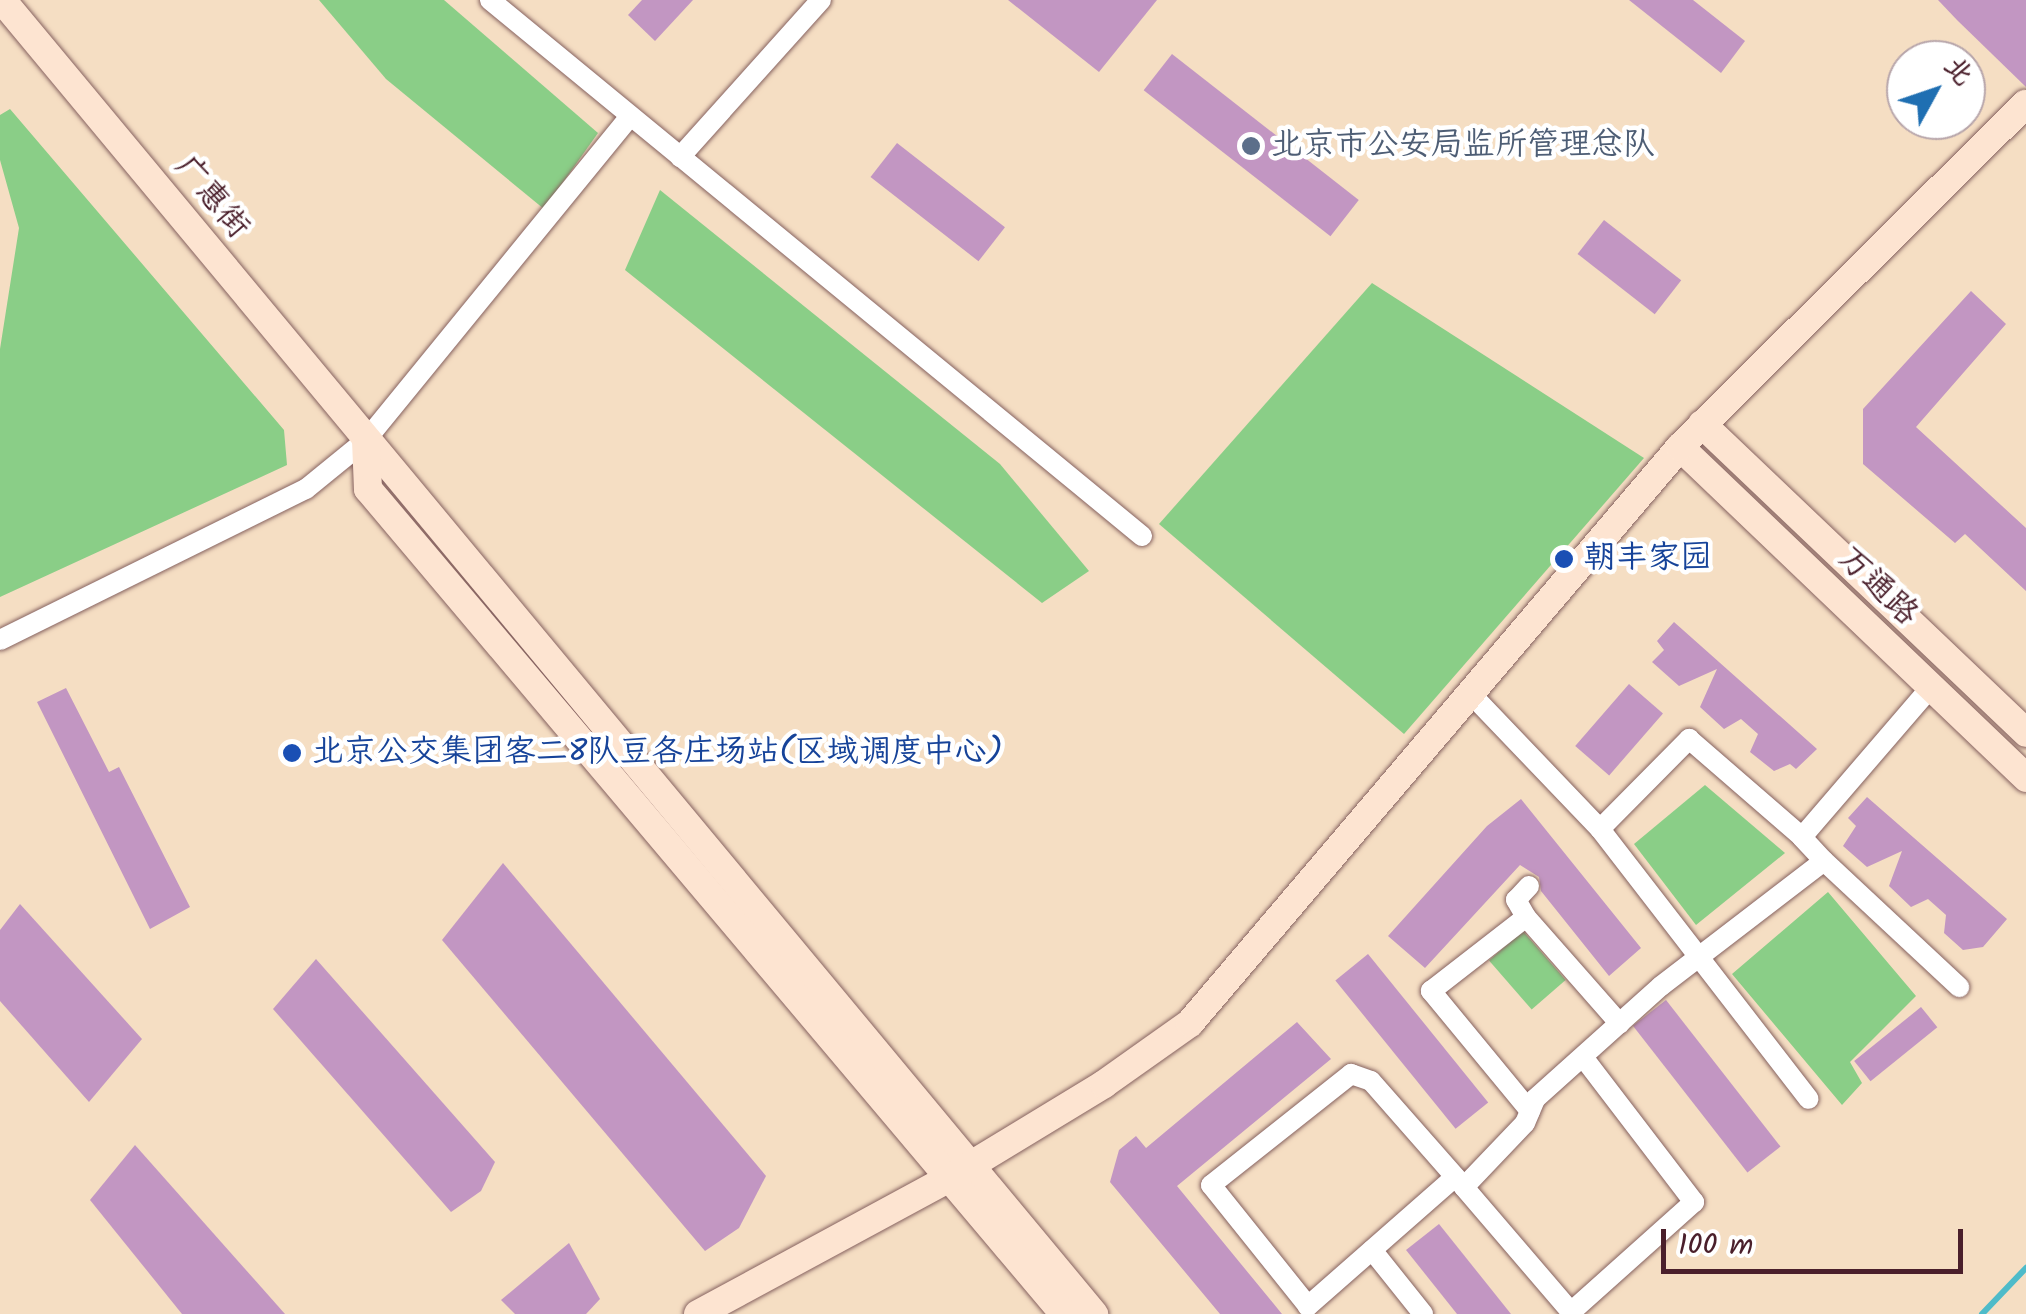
<!DOCTYPE html>
<meta charset="utf-8">
<style>
body{margin:0}
#map{position:relative;width:2026px;height:1314px;overflow:hidden;background:#f5dec3;font-family:Kalam,"LXGW WenKai TC",sans-serif}
div>[style]{position:absolute}
[style*='--x']{left:calc(var(--x)*1px);top:calc(var(--y)*1px);width:calc(var(--w)*1px);rotate:calc(var(--a)*1deg)}
.green>*{inset:0;background:#8ace87;transform-origin:0 0}
.stream>*{height:6px;margin:-3px;padding:0 3px;transform-origin:3px;border-radius:3px;background:#4ebbc9}
.building>*{inset:0;background:#c296c2;transform-origin:0 0}
.roads{filter:drop-shadow(0 0 2px #866260) drop-shadow(0 0 2px #866260)}
.street>*{height:20px;margin:-10px;padding:0 10px;transform-origin:10px;border-radius:10px;background:#fff}
.secondary>*{height:28px;margin:-14px;padding:0 14px;transform-origin:14px;border-radius:14px;background:#fde4d1}
.dots>*{width:28px;height:28px;translate:-50% -50%;box-sizing:border-box;border:5px solid #fff;border-radius:50%}
span{translate:-50% -50%;white-space:nowrap;text-align:center;line-height:1.15;-webkit-text-stroke:9px #fff;paint-order:stroke}
.service-label{font-size:32px;color:#4e5e75}
.left{translate:0 -50%;text-align:left}
.street-label{font-size:32px;color:#4a1f2b}
.transit-label{font-size:32px;color:#164399}
.north{position:absolute;left:1886px;top:40px;width:100px;height:100px;box-sizing:border-box;background:#fff;border:2px solid #b7a5aa;border-radius:50%;rotate:50deg;font-size:28px;font-weight:700;line-height:40px;text-align:center;color:#4a1f2b}
.north::after{content:'';display:block;margin:auto;width:35px;height:45px;background:#1f6fb2;clip-path:polygon(50% 0,100% 100%,50% 72%,0 100%)}
.scale{position:absolute;left:1661px;top:1229px;width:302px;height:45px;box-sizing:border-box;border:5px solid #4a1f2b;border-top:0;padding-left:12px;font-size:30px;line-height:35px;white-space:nowrap;color:#4a1f2b;-webkit-text-stroke:8px #fff;paint-order:stroke}
</style>
<div id="map">
<div class="green">
<i style="clip-path:polygon(319px 0,444px 0,598px 133px,544px 209px,386px 79px)"></i>
<i style="clip-path:polygon(10px 109px,284px 430px,287px 465px,0 597px,0 349px,19px 228px,0 160px,0 115px)"></i>
<i style="clip-path:polygon(660px 190px,1000px 464px,1089px 571px,1042px 603px,625px 270px)"></i>
<i style="clip-path:polygon(1372px 283px,1644px 458px,1404px 734px,1159px 524px)"></i>
<i style="clip-path:polygon(1705px 785px,1785px 853px,1696px 925px,1634px 844px)"></i>
<i style="clip-path:polygon(1828px 892px,1916px 996px,1850px 1062px,1862px 1083px,1842px 1105px,1732px 974px)"></i>
<i style="left:1523px;top:931px;width:65px;height:45px;rotate:49deg"></i>
</div>
<div class="stream">
<i style="--x:1982;--y:1314;--w:64;--a:-46.3"></i>
</div>
<div class="building">
<i style="clip-path:polygon(642px 0,693px 0,655px 41px,628px 15px)"></i>
<i style="clip-path:polygon(1008px 0,1157px 0,1099px 72px)"></i>
<i style="clip-path:polygon(1629px 0,1693px 0,1745px 41px,1721px 73px)"></i>
<i style="clip-path:polygon(1938px 0,2026px 0,2026px 87px,1957px 20px)"></i>
<i style="left:1172px;top:54px;width:237px;height:46px;rotate:38deg"></i>
<i style="left:897px;top:143px;width:137px;height:43px;rotate:38deg"></i>
<i style="left:1604px;top:220px;width:98px;height:43px;rotate:38deg"></i>
<i style="clip-path:polygon(1971px 291px,2006px 324px,1916px 427px,2026px 528px,2026px 591px,1965px 534px,1955px 543px,1863px 464px,1863px 409px)"></i>
<i style="clip-path:polygon(1674px 622px,1817px 749px,1796px 769px,1790px 764px,1774px 771px,1750px 752px,1758px 734px,1741px 719px,1724px 729px,1700px 707px,1717px 669px,1679px 686px,1652px 662px,1664px 650px,1657px 641px)"></i>
<i style="left:1629px;top:684px;width:45px;height:82px;rotate:41deg"></i>
<i style="clip-path:polygon(66px 688px,109px 772px,119px 767px,190px 907px,150px 929px,37px 702px)"></i>
<i style="clip-path:polygon(1867px 797px,2007px 919px,1983px 947px,1963px 950px,1944px 933px,1946px 915px,1928px 899px,1911px 907px,1889px 886px,1902px 851px,1867px 867px,1843px 846px,1856px 826px,1848px 818px)"></i>
<i style="clip-path:polygon(1521px 799px,1641px 948px,1609px 976px,1541px 891px,1539px 877px,1520px 865px,1425px 968px,1388px 936px,1487px 826px)"></i>
<i style="clip-path:polygon(503px 863px,766px 1176px,739px 1228px,705px 1251px,442px 940px)"></i>
<i style="clip-path:polygon(20px 904px,142px 1039px,89px 1102px,0 1001px,0 930px)"></i>
<i style="left:1368px;top:954px;width:191px;height:42px;rotate:51deg"></i>
<i style="clip-path:polygon(316px 959px,495px 1162px,481px 1191px,451px 1212px,273px 1009px)"></i>
<i style="left:1666px;top:1000px;width:186px;height:42px;rotate:52deg"></i>
<i style="left:1921px;top:1007px;width:26px;height:86px;rotate:51deg"></i>
<i style="clip-path:polygon(1297px 1022px,1331px 1059px,1177px 1186px,1282px 1314px,1220px 1314px,1110px 1182px,1119px 1150px,1136px 1136px,1146px 1148px)"></i>
<i style="clip-path:polygon(135px 1145px,285px 1314px,182px 1314px,90px 1200px)"></i>
<i style="clip-path:polygon(1439px 1224px,1511px 1314px,1457px 1314px,1406px 1250px)"></i>
<i style="clip-path:polygon(569px 1243px,600px 1299px,586px 1314px,515px 1314px,501px 1300px)"></i>
</div>
<div class="roads">
<div class="street">
<i style="--x:490;--y:0;--w:844;--a:39.42"></i>
<i style="--x:680;--y:157;--w:211;--a:-48.1"></i>
<i style="--x:0;--y:640;--w:341;--a:-26.3"></i>
<i style="--x:306;--y:489;--w:77;--a:-39.2"></i>
<i style="--x:366;--y:440;--w:418;--a:-50.8"></i>
<i style="--x:1471;--y:694;--w:187;--a:46.3"></i>
<i style="--x:1600;--y:829;--w:127;--a:-45.3"></i>
<i style="--x:1689;--y:739;--w:150;--a:40.9"></i>
<i style="--x:1600;--y:829;--w:341;--a:52.3"></i>
<i style="--x:1824;--y:861;--w:185;--a:43"></i>
<i style="--x:1526;--y:917;--w:20;--a:-120"></i>
<i style="--x:1516;--y:900;--w:19;--a:-47"></i>
<i style="--x:1583;--y:1057;--w:183;--a:52.6"></i>
<i style="--x:1694;--y:1202;--w:165;--a:138.2"></i>
<i style="--x:1571;--y:1312;--w:165;--a:-130.6"></i>
<i style="--x:1464;--y:1187;--w:88;--a:-46.4"></i>
<i style="--x:1525;--y:1123;--w:26;--a:-67"></i>
<i style="--x:1535;--y:1099;--w:169;--a:-41.9"></i>
<i style="--x:1661;--y:986;--w:205;--a:-37.5"></i>
<i style="--x:1824;--y:861;--w:33;--a:-133"></i>
<i style="--x:1802;--y:837;--w:198;--a:-49.3"></i>
<i style="--x:1530;--y:1111;--w:156;--a:-129.5"></i>
<i style="--x:1431;--y:991;--w:120;--a:-37.9"></i>
<i style="--x:1526;--y:917;--w:142;--a:48.7"></i>
<i style="--x:1455;--y:1177;--w:196;--a:138.7"></i>
<i style="--x:1308;--y:1306;--w:155;--a:-128.7"></i>
<i style="--x:1211;--y:1185;--w:179;--a:-38.4"></i>
<i style="--x:1351;--y:1074;--w:21;--a:19"></i>
<i style="--x:1371;--y:1081;--w:141;--a:48.7"></i>
<i style="--x:1372;--y:1250;--w:82;--a:51.4"></i>
</div>
<div class="secondary">
<i style="--x:2;--y:0;--w:1709;--a:50.27"></i>
<i style="--x:1702;--y:424;--w:448;--a:43.6"></i>
<i style="--x:366;--y:440;--w:49;--a:87.7"></i>
<i style="--x:368;--y:489;--w:1079;--a:49.85"></i>
<i style="--x:1680;--y:447;--w:479;--a:43.7"></i>
<i style="--x:698;--y:1314;--w:284;--a:-28.4"></i>
<i style="--x:948;--y:1179;--w:183;--a:-31.3"></i>
<i style="--x:1104;--y:1084;--w:105;--a:-35.3"></i>
<i style="--x:1190;--y:1023;--w:756;--a:-49.61"></i>
<i style="--x:1680;--y:447;--w:487;--a:-44.8"></i>
</div>
</div>
<div class="dots">
<i style="left:1251px;top:146px;background:#5c6f8a"></i>
<i style="left:1564px;top:559px;background:#1a4fb4"></i>
<i style="left:292px;top:753px;background:#1a4fb4"></i>
</div>
<div class="service-label">
<span class="left" style="left:1271px;top:146px">北京市公安局监所管理总队</span>
</div>
<div class="street-label">
<span style="left:211px;top:198px;rotate:50deg">广惠街</span>
<span style="left:1877px;top:587px;rotate:44deg">万通路</span>
</div>
<div class="transit-label">
<span class="left" style="left:1584px;top:559px">朝丰家园</span>
<span class="left" style="left:312px;top:753px">北京公交集团客二8队豆各庄场站(区域调度中心)</span>
</div>
<div class="north">北</div>
<div class="scale">100 m</div>
</div>
